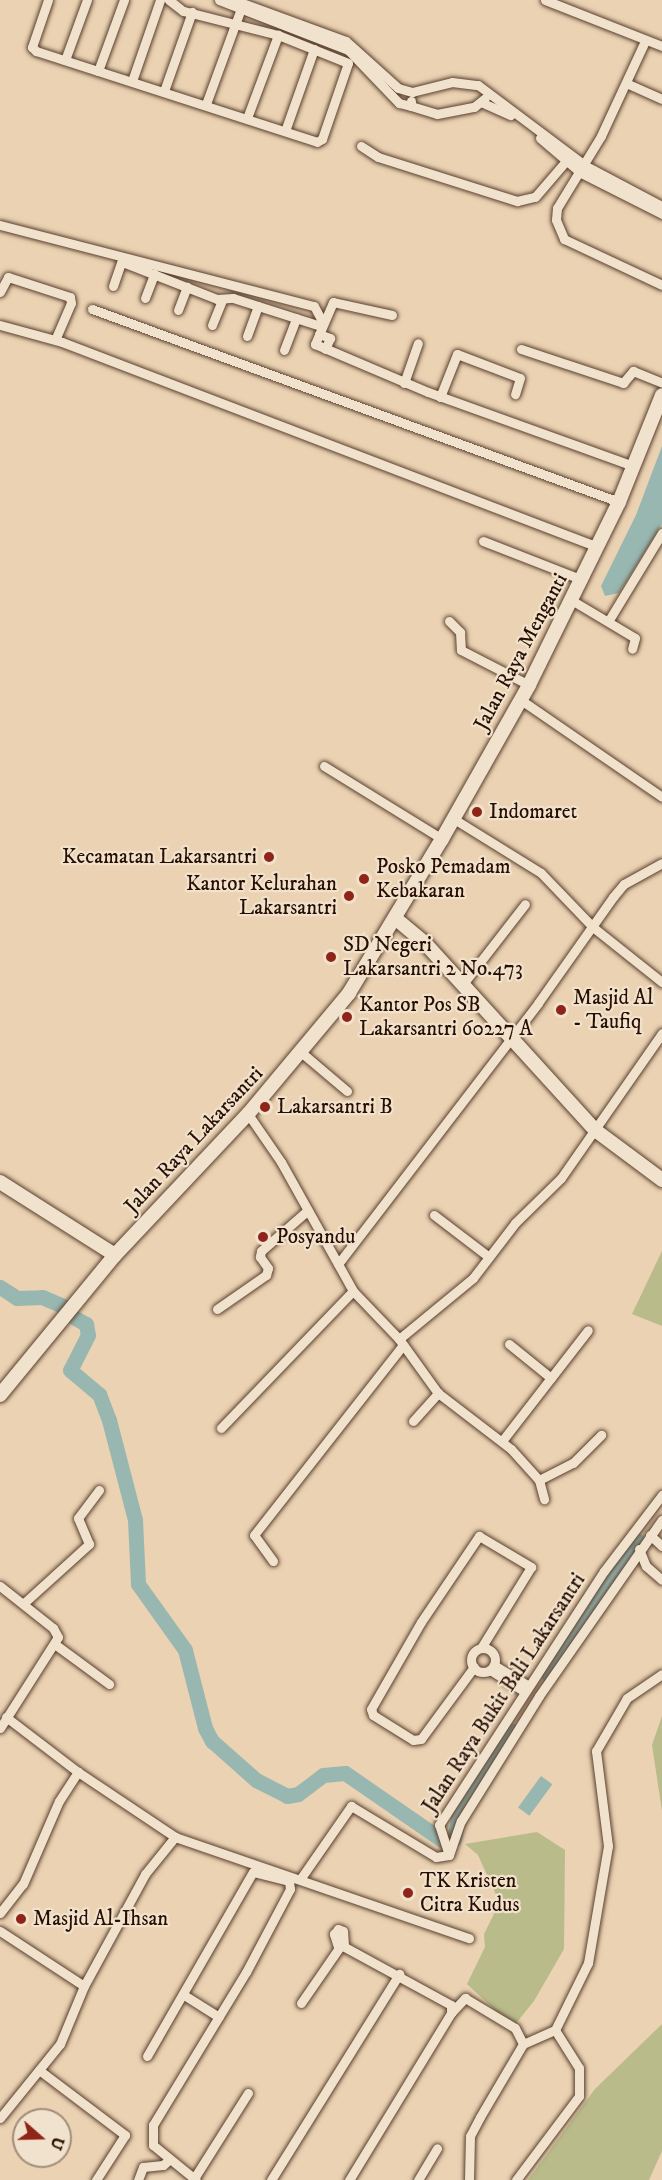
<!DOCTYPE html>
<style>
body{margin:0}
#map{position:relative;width:662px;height:2180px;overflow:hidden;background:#ead2b2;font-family:"IM FELL DW Pica",serif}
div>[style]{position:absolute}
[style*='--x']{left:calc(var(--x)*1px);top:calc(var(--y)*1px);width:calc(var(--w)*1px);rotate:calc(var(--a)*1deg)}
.green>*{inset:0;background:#b9bb8a}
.water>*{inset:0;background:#98b7b0;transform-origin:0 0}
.river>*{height:15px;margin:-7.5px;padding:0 7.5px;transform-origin:7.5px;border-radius:7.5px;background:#98b7b0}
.roads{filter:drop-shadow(0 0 2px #593f2e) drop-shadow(0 0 2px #593f2e)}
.street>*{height:9px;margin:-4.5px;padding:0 4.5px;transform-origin:4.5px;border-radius:4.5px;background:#f1e2cd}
.street>.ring{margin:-4.5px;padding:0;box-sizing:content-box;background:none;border:9px solid #f1e2cd;border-radius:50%}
.secondary>*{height:14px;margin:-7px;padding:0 7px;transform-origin:7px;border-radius:7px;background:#f1e2cd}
.dots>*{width:16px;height:16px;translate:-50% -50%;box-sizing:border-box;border:3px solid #f1e2cd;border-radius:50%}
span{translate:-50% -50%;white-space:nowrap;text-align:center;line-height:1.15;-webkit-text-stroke:4.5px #f1e2cd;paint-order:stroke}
.street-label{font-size:21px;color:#290e02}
.poi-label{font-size:21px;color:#290e02}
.left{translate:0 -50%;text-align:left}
.right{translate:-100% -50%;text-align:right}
.north{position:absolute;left:12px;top:2108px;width:60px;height:60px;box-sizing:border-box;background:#f1e2cd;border:2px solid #a18d7c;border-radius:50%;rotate:110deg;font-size:16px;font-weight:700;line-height:24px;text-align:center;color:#290e02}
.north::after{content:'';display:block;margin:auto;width:21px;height:27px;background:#8f2418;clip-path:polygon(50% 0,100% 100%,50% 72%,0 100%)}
</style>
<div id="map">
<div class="green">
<i style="clip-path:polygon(662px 1251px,662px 1326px,632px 1314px)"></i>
<i style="clip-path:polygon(662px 1716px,662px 1811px,652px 1745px)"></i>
<i style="clip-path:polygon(537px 1832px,565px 1850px,564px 1949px,534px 2001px,513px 2027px,467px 1984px,485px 1947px,484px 1934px,494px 1914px,496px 1895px,478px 1855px,465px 1844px)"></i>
<i style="clip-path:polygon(662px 2024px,662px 2151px,649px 2180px,528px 2180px,595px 2089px)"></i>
</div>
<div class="water">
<i style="clip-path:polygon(662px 446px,662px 524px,619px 593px,605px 596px,601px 586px,636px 515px)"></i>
<i style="left:541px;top:1776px;width:14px;height:39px;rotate:36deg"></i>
</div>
<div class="river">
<i style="--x:0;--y:1287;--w:20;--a:33"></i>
<i style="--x:17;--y:1298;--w:25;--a:-2"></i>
<i style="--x:42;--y:1297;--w:30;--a:23"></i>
<i style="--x:75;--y:1318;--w:13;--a:29"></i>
<i style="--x:86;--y:1324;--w:11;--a:80"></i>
<i style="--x:88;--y:1335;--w:39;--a:117"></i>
<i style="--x:70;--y:1370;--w:38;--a:40"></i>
<i style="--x:99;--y:1394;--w:28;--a:69"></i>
<i style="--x:109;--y:1420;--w:103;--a:75.4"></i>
<i style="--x:135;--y:1520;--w:64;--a:87.3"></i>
<i style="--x:138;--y:1584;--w:81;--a:54.5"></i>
<i style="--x:185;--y:1650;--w:81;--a:75.6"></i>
<i style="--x:205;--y:1728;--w:15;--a:62"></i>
<i style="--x:212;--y:1741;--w:59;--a:41.6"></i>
<i style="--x:256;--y:1780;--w:35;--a:27"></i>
<i style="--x:287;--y:1796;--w:11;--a:-10"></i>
<i style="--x:298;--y:1794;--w:31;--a:-37"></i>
<i style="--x:323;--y:1775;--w:22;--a:-5"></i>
<i style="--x:345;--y:1773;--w:121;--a:34.6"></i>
<i style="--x:549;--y:1676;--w:162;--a:-57.1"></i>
<i style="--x:454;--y:1839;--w:26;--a:-79"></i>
<i style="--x:459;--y:1813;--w:98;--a:-57.1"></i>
</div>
<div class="roads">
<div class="street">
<i style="--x:48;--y:0;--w:50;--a:108.8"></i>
<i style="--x:32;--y:47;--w:6;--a:45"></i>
<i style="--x:36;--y:51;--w:295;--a:17.9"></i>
<i style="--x:317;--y:142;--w:6;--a:-31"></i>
<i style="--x:322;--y:139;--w:80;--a:-71.1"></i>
<i style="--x:348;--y:63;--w:75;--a:-158.2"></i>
<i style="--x:278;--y:35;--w:98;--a:-165.8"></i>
<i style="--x:183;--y:11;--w:18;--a:-142"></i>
<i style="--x:219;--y:0;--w:138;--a:21.2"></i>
<i style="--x:348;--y:50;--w:74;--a:46.1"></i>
<i style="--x:399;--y:103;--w:12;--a:14"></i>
<i style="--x:234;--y:0;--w:119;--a:20.1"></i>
<i style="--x:346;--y:41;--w:70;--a:42.1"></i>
<i style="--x:398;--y:88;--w:15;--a:16"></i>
<i style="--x:412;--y:92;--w:41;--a:-14"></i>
<i style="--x:452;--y:82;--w:26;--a:7"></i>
<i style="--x:478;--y:85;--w:135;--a:36.9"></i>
<i style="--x:586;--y:166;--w:86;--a:27.8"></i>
<i style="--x:545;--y:0;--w:126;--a:21.5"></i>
<i style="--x:645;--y:41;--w:105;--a:114.9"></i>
<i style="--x:601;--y:136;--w:84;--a:121.4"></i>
<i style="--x:557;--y:208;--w:12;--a:95"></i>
<i style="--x:556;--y:220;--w:21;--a:67"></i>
<i style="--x:564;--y:239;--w:108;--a:25.1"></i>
<i style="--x:65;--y:60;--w:64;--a:-69.9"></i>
<i style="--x:98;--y:71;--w:76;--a:-69.9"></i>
<i style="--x:132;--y:81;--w:86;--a:-70.9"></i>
<i style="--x:626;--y:83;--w:39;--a:24"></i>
<i style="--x:164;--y:91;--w:84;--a:-70.5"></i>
<i style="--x:411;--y:101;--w:5;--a:90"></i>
<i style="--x:411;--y:106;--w:27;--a:17"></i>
<i style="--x:437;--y:114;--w:38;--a:-11"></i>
<i style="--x:474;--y:107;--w:14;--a:-39"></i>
<i style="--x:483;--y:103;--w:30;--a:24"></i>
<i style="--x:206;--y:104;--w:99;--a:-69.9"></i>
<i style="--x:247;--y:118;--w:89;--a:-69.5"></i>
<i style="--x:285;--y:131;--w:87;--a:-70.5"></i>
<i style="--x:540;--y:138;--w:54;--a:40.5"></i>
<i style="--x:581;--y:173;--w:91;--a:26.8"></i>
<i style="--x:361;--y:146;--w:20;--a:33"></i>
<i style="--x:378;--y:157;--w:146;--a:17.6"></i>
<i style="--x:517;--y:201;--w:18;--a:-13"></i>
<i style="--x:535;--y:197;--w:48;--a:-49.3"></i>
<i style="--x:0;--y:225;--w:324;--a:14.5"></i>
<i style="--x:314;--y:306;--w:19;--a:62"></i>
<i style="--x:113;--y:286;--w:24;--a:-71"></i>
<i style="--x:121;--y:263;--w:4;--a:0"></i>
<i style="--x:125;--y:263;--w:99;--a:21.4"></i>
<i style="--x:217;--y:299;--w:16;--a:-4"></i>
<i style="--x:233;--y:298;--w:92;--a:17.7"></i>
<i style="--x:0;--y:292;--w:17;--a:-62"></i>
<i style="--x:8;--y:277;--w:65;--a:17.9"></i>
<i style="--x:70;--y:297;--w:6;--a:81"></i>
<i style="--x:71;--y:303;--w:40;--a:113.4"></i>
<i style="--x:145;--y:298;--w:26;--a:-69"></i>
<i style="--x:92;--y:309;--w:561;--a:20.11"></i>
<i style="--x:178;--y:310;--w:25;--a:-69"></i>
<i style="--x:392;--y:315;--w:60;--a:-167.6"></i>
<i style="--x:333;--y:302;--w:46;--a:113.2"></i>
<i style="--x:315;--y:344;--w:123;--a:23"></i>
<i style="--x:428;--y:392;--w:219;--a:19.8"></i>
<i style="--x:0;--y:325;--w:64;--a:15.3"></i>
<i style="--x:62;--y:342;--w:574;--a:20.93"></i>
<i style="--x:212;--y:325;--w:27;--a:-68"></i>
<i style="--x:319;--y:334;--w:12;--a:20"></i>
<i style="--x:330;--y:338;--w:12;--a:114"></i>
<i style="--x:247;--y:336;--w:32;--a:-70"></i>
<i style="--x:521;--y:349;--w:108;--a:18.4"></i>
<i style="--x:623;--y:383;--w:16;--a:-50"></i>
<i style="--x:633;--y:371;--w:31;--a:22"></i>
<i style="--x:284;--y:350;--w:34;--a:-69"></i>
<i style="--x:404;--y:383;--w:42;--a:-70.7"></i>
<i style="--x:440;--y:397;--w:46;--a:-68.4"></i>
<i style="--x:457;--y:354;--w:67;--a:20.9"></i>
<i style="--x:520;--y:378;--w:17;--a:107"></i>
<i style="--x:483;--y:541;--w:107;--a:21.3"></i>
<i style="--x:573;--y:601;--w:72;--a:30.8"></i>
<i style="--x:635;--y:638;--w:11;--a:105"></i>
<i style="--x:609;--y:620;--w:102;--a:-58.7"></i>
<i style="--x:449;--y:621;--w:16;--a:45"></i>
<i style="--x:460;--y:632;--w:18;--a:87"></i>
<i style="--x:461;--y:650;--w:76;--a:27.2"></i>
<i style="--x:521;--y:700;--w:171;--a:34.5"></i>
<i style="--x:324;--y:766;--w:139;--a:31.7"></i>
<i style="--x:454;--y:819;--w:102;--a:31.8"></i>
<i style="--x:541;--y:873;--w:76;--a:46.1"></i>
<i style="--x:594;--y:928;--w:87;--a:38.5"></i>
<i style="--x:463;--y:984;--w:101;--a:-52.2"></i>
<i style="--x:302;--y:1053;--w:59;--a:40.2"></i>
<i style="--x:248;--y:1114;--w:58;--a:55.5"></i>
<i style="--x:281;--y:1162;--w:148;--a:60.8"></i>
<i style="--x:353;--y:1291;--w:66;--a:46.2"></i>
<i style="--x:399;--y:1339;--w:67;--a:54.2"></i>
<i style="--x:438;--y:1393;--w:92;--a:37.5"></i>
<i style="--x:511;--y:1449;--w:42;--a:47.9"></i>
<i style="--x:539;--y:1480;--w:20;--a:75"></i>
<i style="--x:434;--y:1215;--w:69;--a:37.4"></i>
<i style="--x:338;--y:1264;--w:329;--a:-52.5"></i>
<i style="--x:538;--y:1003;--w:130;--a:-54.7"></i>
<i style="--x:613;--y:897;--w:17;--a:-50"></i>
<i style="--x:624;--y:884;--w:43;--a:-28.9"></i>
<i style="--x:217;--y:1309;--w:60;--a:-34.8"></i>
<i style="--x:266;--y:1275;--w:7;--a:-74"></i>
<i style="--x:268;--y:1268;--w:14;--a:-126"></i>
<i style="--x:260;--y:1257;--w:6;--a:-81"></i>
<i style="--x:261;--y:1251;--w:62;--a:-41.1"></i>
<i style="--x:399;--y:1339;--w:96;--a:-39.5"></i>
<i style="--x:473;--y:1278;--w:69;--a:-52.6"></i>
<i style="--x:515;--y:1223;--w:64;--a:-44.4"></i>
<i style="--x:561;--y:1178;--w:177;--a:-55.1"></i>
<i style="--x:509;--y:1344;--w:54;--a:39"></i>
<i style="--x:413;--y:1421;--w:38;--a:-48"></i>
<i style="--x:221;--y:1428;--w:190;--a:-46.1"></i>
<i style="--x:502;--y:1441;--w:140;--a:-52.2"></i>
<i style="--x:539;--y:1480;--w:38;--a:-27"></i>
<i style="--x:573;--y:1463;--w:40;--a:-45"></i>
<i style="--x:650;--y:1535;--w:16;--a:43"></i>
<i style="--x:639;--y:1549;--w:18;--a:68"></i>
<i style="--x:646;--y:1566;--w:21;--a:41"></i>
<i style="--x:273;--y:1561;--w:32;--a:-126"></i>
<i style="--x:254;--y:1535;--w:241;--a:-51.9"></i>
<i style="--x:0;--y:1586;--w:68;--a:38.4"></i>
<i style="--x:53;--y:1628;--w:10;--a:61"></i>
<i style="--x:58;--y:1637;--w:108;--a:122.5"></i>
<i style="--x:24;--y:1603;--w:88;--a:-42.2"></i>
<i style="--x:89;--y:1544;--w:28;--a:-113"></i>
<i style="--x:78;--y:1518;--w:35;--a:-53"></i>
<i style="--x:56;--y:1645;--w:66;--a:36.3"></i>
<i class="ring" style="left:471px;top:1648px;width:15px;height:15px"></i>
<i style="--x:494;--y:1665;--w:39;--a:31"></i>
<i style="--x:474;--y:1667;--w:89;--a:126.4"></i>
<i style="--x:421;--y:1739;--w:8;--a:173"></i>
<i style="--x:413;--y:1740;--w:47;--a:-148"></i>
<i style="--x:373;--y:1715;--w:6;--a:-108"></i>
<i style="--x:371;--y:1709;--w:100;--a:-60.1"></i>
<i style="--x:421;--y:1622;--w:104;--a:-56"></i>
<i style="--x:479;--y:1536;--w:61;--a:30.8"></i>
<i style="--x:531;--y:1567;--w:95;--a:121.7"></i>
<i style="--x:490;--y:1670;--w:39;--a:32"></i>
<i style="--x:6;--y:1717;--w:91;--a:37.4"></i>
<i style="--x:78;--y:1772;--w:117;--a:33.8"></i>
<i style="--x:175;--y:1837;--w:311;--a:19"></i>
<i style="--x:449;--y:1855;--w:32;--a:-108"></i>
<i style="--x:439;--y:1825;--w:303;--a:-57"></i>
<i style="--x:604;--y:1571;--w:96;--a:-52.7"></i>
<i style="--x:449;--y:1855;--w:36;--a:-71"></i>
<i style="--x:461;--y:1821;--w:147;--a:-58"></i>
<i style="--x:539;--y:1696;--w:215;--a:-55.1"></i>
<i style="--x:301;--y:1878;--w:88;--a:-55.2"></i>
<i style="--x:351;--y:1806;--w:99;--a:31"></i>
<i style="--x:436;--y:1857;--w:13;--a:-9"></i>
<i style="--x:0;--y:1913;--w:37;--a:-52"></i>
<i style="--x:23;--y:1884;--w:90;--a:-66.6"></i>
<i style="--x:59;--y:1801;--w:35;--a:-57"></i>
<i style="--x:0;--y:1931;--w:100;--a:33.2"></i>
<i style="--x:338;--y:1947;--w:14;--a:-107"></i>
<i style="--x:334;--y:1934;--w:6;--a:-51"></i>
<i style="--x:338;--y:1929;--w:5;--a:22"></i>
<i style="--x:343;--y:1931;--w:15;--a:86"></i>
<i style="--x:184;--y:1995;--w:41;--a:32.2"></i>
<i style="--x:301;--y:2003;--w:70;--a:-55.4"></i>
<i style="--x:341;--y:1945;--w:125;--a:28.6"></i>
<i style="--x:451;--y:2005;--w:8;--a:90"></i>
<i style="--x:451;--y:2013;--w:196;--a:121.4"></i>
<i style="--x:451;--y:2013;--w:21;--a:-47"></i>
<i style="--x:465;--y:1998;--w:58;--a:31"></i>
<i style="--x:515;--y:2028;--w:18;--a:63"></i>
<i style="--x:147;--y:2056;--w:212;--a:-60.1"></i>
<i style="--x:253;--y:1872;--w:37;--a:14"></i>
<i style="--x:289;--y:1881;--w:8;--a:83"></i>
<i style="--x:290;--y:1889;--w:94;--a:117.9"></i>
<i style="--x:246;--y:1972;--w:179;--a:121.3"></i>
<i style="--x:153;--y:2125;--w:20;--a:90"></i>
<i style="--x:153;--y:2145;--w:55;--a:39.1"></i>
<i style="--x:39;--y:2070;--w:108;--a:37.1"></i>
<i style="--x:125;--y:2135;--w:54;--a:122.8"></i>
<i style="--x:0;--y:2118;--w:95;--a:-51"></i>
<i style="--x:60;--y:2044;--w:63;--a:-67.5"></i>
<i style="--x:84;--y:1986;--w:128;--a:-61.4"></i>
<i style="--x:145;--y:1874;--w:48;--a:-51"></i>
<i style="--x:138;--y:2180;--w:14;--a:-69"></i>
<i style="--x:143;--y:2167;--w:20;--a:-6"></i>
<i style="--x:163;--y:2165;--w:9;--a:-41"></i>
<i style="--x:193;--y:2180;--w:103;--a:-57.7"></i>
<i style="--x:271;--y:2180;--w:243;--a:-58.1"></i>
<i style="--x:418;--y:2180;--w:37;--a:-59"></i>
<i style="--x:469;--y:2180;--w:44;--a:-88.7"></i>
<i style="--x:470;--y:2136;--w:21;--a:-62"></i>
<i style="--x:480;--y:2117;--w:85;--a:-59.5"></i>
<i style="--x:523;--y:2044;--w:35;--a:-24"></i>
<i style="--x:555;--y:2030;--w:75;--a:-63.8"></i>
<i style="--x:588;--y:1963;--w:119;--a:-80.3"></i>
<i style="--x:608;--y:1846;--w:96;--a:-97.2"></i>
<i style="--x:596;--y:1751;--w:61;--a:-59.7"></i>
<i style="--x:627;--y:1698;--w:42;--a:-34.4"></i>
<i style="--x:516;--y:2180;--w:105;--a:-53.1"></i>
<i style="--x:579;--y:2096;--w:28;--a:-90"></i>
<i style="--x:579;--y:2068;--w:45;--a:-122.3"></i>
</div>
<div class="secondary">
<i style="--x:395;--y:918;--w:38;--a:40"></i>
<i style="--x:424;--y:942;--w:254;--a:47.7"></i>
<i style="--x:595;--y:1130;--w:84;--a:36.7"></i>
<i style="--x:0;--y:1182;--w:136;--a:32.4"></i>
<i style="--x:0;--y:1395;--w:181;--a:-50.6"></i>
<i style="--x:115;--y:1255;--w:194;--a:-46.7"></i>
<i style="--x:248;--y:1114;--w:158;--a:-50.1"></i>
<i style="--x:349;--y:993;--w:180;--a:-58.9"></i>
<i style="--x:442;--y:839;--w:177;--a:-60.5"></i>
<i style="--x:529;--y:685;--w:204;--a:-63.8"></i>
<i style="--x:619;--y:502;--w:115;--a:-68.1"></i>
</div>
</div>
<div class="dots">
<i style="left:477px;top:812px;background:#8f2418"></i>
<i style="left:269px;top:857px;background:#8f2418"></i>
<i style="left:364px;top:879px;background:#8f2418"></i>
<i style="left:349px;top:896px;background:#8f2418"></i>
<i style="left:331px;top:957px;background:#8f2418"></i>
<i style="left:561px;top:1010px;background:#8f2418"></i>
<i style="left:347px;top:1017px;background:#8f2418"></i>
<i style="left:265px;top:1107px;background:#8f2418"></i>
<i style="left:263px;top:1237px;background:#8f2418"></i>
<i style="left:408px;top:1893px;background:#8f2418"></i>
<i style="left:21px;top:1919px;background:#8f2418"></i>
</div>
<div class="street-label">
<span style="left:521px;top:652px;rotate:-62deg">Jalan Raya Menganti</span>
<span style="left:194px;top:1140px;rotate:-47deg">Jalan Raya Lakarsantri</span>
<span style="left:504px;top:1693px;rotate:-57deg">Jalan Raya Bukit Bali Lakarsantri</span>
</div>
<div class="poi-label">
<span class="left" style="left:489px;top:812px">Indomaret</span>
<span class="right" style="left:257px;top:857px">Kecamatan Lakarsantri</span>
<span class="left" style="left:376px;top:879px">Posko Pemadam<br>Kebakaran</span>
<span class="right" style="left:337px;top:896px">Kantor Kelurahan<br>Lakarsantri</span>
<span class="left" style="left:343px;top:957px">SD Negeri<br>Lakarsantri 2 No.473</span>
<span class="left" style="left:573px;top:1010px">Masjid Al<br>- Taufiq</span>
<span class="left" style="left:359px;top:1017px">Kantor Pos SB<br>Lakarsantri 60227 A</span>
<span class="left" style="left:277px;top:1107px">Lakarsantri B</span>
<span class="left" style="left:276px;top:1237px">Posyandu</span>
<span class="left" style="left:420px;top:1893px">TK Kristen<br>Citra Kudus</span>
<span class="left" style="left:33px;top:1919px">Masjid Al-Ihsan</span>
</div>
<div class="north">U</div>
</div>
